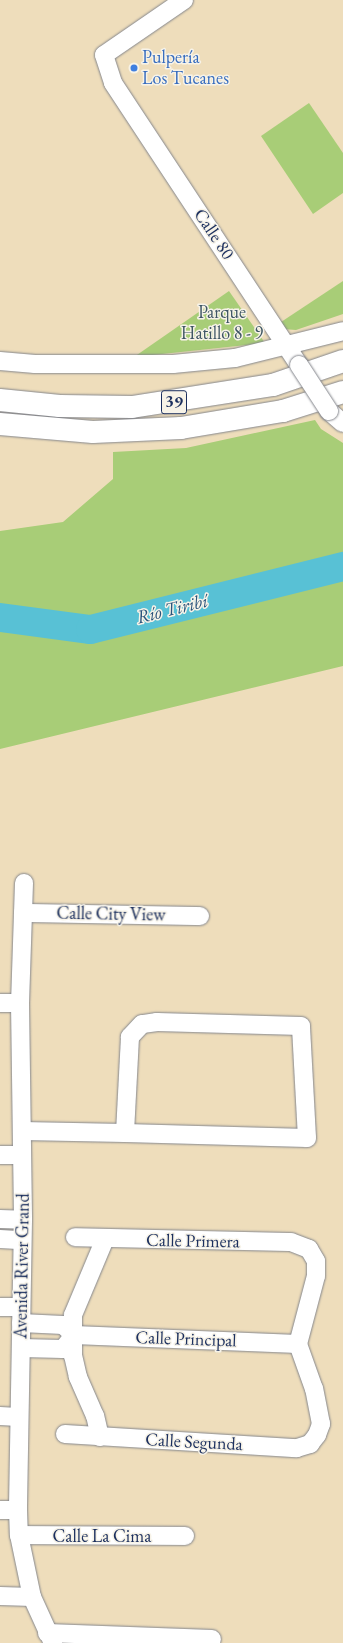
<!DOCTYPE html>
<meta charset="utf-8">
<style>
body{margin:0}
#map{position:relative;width:343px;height:1643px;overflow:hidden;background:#edb;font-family:"EB Garamond",serif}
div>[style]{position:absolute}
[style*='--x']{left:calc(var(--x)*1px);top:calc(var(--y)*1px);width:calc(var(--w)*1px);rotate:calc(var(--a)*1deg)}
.green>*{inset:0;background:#a8cd77}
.river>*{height:29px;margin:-14.5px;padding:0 14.5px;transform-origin:14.5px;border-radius:14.5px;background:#58c1d5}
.roads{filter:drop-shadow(0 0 1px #84868c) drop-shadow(0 0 1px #84868c)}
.street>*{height:18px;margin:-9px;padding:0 9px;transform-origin:9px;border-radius:9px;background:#fff}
.highway>*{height:22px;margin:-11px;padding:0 11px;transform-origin:11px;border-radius:11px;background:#fff}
.bridges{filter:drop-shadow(0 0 1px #84868c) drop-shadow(0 0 1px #84868c)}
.street-bridge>*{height:18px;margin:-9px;padding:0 9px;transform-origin:9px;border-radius:9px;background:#fff}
.dots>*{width:11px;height:11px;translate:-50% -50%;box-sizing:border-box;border:2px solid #f7f3e8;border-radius:50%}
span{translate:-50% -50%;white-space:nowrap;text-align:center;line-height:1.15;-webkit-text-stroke:3px #f7f3e8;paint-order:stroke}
.shield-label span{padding:1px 3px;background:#f7f3e8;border:1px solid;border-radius:3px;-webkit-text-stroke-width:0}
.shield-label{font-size:17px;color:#1b2f5e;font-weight:700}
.shop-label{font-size:18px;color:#366cbe}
.left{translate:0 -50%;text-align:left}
.street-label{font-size:18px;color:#1b2f5e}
.park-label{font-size:18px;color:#3e5664}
.water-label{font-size:19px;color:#2a547c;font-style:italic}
</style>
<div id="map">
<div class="green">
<i style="clip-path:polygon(309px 103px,343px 153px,343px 193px,313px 214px,261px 136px)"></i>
<i style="clip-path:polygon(343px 281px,343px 314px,296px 330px,283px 329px,278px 324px)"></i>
<i style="clip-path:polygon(229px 291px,265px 343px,134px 357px)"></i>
<i style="clip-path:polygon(315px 420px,321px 429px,343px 443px,343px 666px,0 749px,0 531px,63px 522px,113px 479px,113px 452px,186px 448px)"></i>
</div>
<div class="river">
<i style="--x:0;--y:617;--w:91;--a:7.6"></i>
<i style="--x:90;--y:629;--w:261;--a:-14"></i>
</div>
<div class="roads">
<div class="street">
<i style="--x:184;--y:0;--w:97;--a:145.5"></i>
<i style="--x:104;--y:55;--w:29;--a:72"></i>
<i style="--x:113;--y:83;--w:338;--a:56.6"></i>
<i style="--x:0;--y:361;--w:35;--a:5"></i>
<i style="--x:35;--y:364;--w:138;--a:0"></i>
<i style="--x:173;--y:364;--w:62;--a:-5.5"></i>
<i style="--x:235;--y:358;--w:111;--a:-14"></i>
<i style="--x:329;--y:411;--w:18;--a:41"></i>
<i style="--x:24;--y:883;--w:120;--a:91.9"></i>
<i style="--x:20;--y:1003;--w:217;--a:89.2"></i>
<i style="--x:23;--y:1220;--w:290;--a:91"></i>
<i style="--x:18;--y:1510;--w:25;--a:88"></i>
<i style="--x:19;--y:1535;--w:63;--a:78.2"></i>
<i style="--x:32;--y:1597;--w:51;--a:65.5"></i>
<i style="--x:23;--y:913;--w:177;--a:1"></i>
<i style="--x:0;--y:1003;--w:20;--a:0"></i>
<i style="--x:22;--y:1131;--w:103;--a:1.1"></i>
<i style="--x:125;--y:1133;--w:182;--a:1.6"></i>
<i style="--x:307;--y:1138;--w:112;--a:-93.1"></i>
<i style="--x:301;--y:1026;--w:144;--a:-178.4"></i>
<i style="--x:157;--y:1022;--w:15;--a:172"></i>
<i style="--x:142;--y:1024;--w:18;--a:133"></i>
<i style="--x:130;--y:1037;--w:96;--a:93"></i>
<i style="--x:0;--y:1155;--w:22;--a:0"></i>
<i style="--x:0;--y:1219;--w:23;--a:2"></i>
<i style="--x:0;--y:1239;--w:22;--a:3"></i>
<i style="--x:0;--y:1307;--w:21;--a:0"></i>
<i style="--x:21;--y:1323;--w:42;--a:2.7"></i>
<i style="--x:63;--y:1325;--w:15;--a:42"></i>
<i style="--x:74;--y:1335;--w:224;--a:2.3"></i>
<i style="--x:21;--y:1348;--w:42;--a:1.4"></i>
<i style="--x:63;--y:1349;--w:18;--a:-52"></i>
<i style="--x:0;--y:1416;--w:18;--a:3"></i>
<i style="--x:65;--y:1434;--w:232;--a:3.5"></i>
<i style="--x:297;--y:1448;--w:14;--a:-17"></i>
<i style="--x:310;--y:1444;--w:11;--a:-52"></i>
<i style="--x:317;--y:1435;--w:12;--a:-70"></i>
<i style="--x:321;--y:1424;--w:36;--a:-101"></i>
<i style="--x:314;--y:1389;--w:48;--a:-109.6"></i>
<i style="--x:298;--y:1344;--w:70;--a:-75.2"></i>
<i style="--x:316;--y:1276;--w:15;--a:-90"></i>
<i style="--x:316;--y:1261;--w:14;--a:-120"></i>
<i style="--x:309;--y:1249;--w:19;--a:-159"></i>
<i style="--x:291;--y:1242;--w:216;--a:-178.7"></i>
<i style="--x:100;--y:1437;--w:22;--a:-103"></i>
<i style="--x:95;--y:1416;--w:43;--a:-113.6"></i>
<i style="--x:78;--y:1377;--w:22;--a:-103"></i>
<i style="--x:73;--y:1356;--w:41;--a:-90"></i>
<i style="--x:73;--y:1315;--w:82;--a:-67.2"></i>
<i style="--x:0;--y:1510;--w:18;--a:0"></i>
<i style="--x:19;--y:1535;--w:166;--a:0.3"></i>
<i style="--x:0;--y:1596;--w:32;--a:2"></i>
<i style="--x:47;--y:1633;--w:165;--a:2.1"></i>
</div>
<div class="highway">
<i style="--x:0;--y:400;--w:60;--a:5.7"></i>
<i style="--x:60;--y:406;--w:72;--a:0.8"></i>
<i style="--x:132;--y:407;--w:143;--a:-8.9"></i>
<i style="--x:273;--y:385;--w:74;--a:-18.9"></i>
<i style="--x:0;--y:424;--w:93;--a:4.9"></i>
<i style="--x:93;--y:432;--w:88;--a:-2.6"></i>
<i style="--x:181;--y:428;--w:103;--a:-9.5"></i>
<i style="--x:283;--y:411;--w:63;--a:-17.6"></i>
</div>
</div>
<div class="bridges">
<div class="street-bridge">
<i style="--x:299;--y:365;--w:55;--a:56.9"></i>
</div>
</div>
<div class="dots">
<i style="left:134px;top:68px;background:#3f7fe0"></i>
</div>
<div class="shield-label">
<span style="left:174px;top:402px">39</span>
</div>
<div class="shop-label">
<span class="left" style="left:142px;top:68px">Pulpería<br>Los Tucanes</span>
</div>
<div class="street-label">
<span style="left:214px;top:234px;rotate:56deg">Calle 80</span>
<span style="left:111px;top:914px;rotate:1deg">Calle City View</span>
<span style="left:193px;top:1241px;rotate:1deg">Calle Primera</span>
<span style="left:22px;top:1266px;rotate:-89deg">Avenida River Grand</span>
<span style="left:186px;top:1339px;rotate:2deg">Calle Principal</span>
<span style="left:194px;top:1442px;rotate:3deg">Calle Segunda</span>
<span style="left:102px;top:1536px">Calle La Cima</span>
</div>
<div class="park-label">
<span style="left:222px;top:323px">Parque<br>Hatillo 8 - 9</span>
</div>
<div class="water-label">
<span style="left:172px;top:609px;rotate:-14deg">Río Tiribí</span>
</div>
</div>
